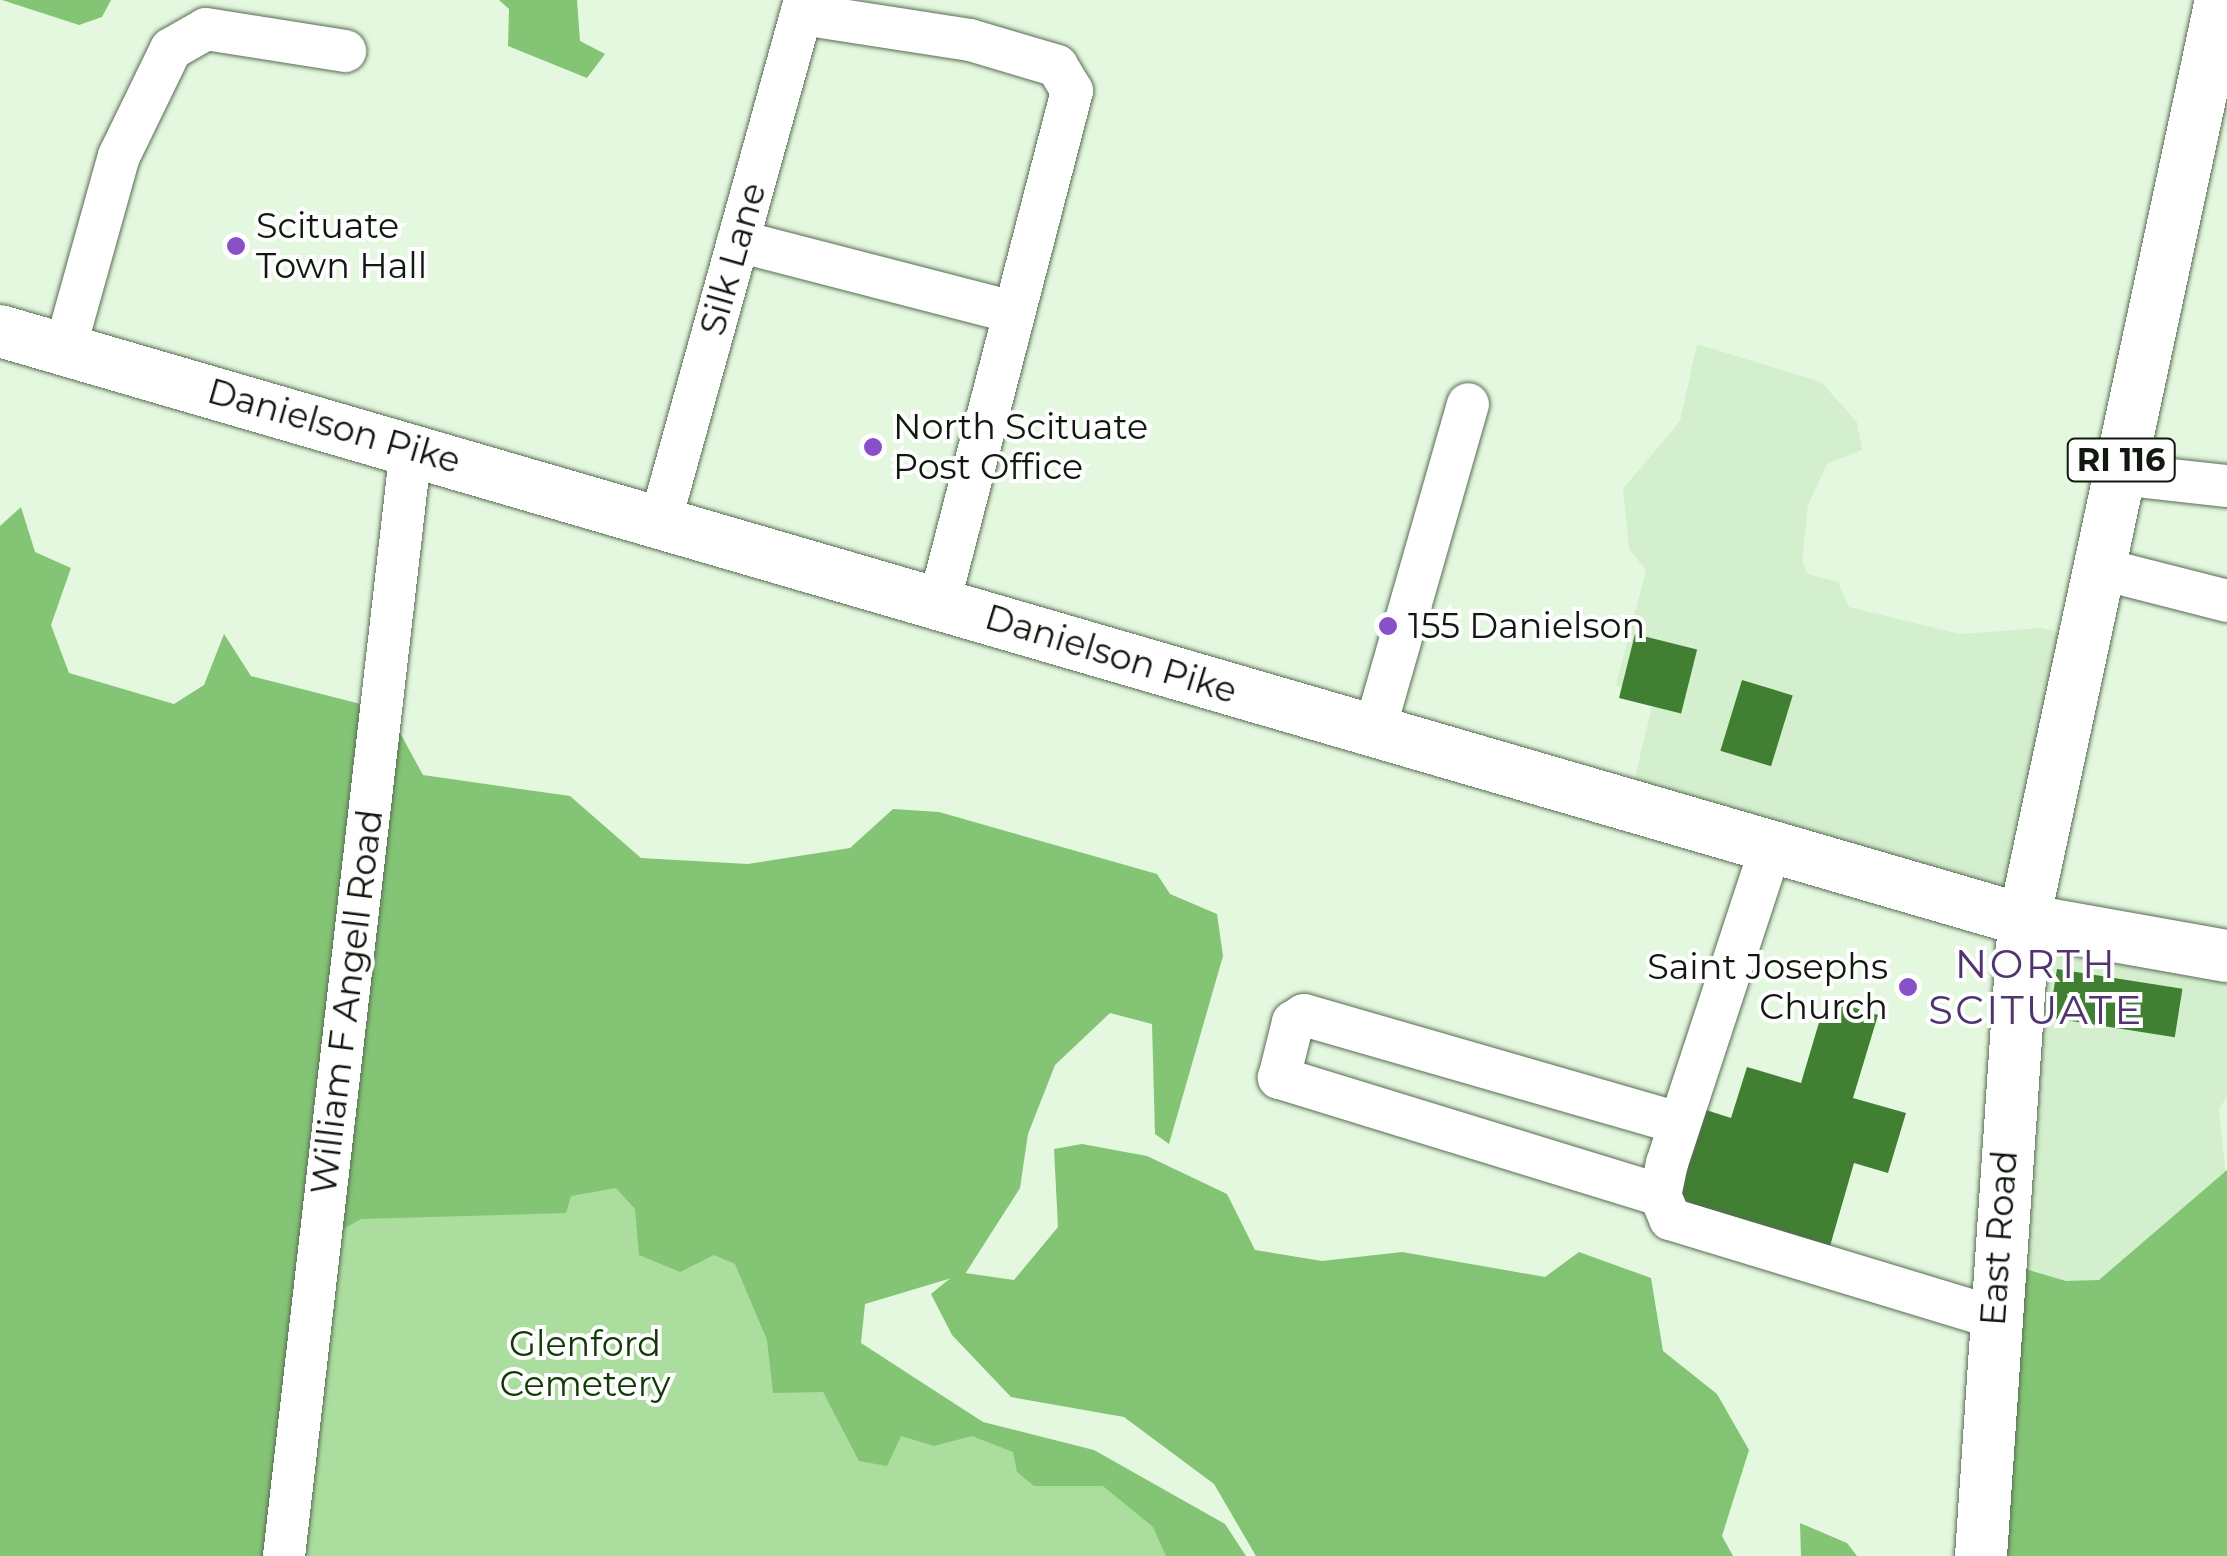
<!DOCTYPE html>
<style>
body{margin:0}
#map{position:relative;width:2227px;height:1556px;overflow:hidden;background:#e3f8de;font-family:Montserrat,sans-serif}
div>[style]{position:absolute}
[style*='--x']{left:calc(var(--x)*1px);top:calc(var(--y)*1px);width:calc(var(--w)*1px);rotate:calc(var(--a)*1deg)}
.built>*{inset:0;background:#d4efce}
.green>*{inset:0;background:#abde9e}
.forest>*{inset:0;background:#84c475}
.water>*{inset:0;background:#83c374}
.building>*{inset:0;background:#417f32;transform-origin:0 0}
.roads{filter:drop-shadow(0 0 2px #596c55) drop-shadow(0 0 2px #596c55)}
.minor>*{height:42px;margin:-21px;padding:0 21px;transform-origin:21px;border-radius:21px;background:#fff}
.major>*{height:52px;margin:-26px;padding:0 26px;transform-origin:26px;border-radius:26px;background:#fff}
.dots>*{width:28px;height:28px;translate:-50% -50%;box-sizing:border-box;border:5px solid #fefefe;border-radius:50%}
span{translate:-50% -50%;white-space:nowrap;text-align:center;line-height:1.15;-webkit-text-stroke:8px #fefefe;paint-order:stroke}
.shield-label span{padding:2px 8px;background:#fefefe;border:2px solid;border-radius:8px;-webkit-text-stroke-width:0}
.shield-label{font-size:32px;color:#11180f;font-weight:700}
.poi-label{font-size:35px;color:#11180f}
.left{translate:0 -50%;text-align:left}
.right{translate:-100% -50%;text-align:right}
.street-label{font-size:35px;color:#11180f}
.park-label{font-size:35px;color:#0f3a03}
.quarter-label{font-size:40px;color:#4f346f;letter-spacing:2.5px}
</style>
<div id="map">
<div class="built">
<i style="clip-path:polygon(1697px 344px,1821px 382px,1857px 422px,1862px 450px,1827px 464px,1808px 505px,1802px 561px,1808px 574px,1838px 582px,1849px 607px,1960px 634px,2041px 628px,2079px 637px,2028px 909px,1631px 794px,1653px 702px,1616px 685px,1646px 570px,1629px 549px,1623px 489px,1680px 421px)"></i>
<i style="clip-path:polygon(2025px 925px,2227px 956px,2227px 1096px,2219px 1110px,2226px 1176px,2099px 1280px,2066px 1282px,2002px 1262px)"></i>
</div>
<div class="green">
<i style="clip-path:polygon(736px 1137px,783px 1354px,1152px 1503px,1166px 1556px,242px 1556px,279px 1230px)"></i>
</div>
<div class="forest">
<i style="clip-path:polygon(2px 0,111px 0,102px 17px,79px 25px)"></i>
<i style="clip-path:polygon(499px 0,577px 0,580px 41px,605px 54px,587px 78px,508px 46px,509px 9px)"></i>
<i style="clip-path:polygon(21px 507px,35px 552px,71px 568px,51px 625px,69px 673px,174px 704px,204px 685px,224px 634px,251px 676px,388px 711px,423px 775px,570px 796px,641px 858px,748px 864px,850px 848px,893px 809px,939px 812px,1157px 874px,1170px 894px,1217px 914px,1223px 956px,1169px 1144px,1155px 1134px,1152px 1024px,1110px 1013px,1055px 1065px,1028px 1134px,1020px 1188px,965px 1274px,865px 1304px,861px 1343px,983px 1422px,1094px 1450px,1225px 1524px,1246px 1556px,1166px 1556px,1153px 1527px,1103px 1486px,1034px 1486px,1017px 1472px,1013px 1452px,972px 1436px,934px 1446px,901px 1436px,887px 1466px,859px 1461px,823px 1392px,773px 1393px,767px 1340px,735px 1264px,714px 1255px,680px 1272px,639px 1255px,635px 1209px,616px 1188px,571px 1196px,566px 1213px,361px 1219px,315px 1245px,295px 1271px,304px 1330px,287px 1337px,301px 1383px,281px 1556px,0 1556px,0 526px)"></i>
<i style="clip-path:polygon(2227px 1170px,2227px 1556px,1985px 1556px,2002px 1262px,2066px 1281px,2099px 1280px)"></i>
<i style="clip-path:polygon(1800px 1523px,1847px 1543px,1857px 1556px,1801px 1556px)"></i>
</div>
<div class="water">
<i style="clip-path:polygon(1082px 1144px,1147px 1156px,1227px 1194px,1255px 1250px,1322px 1261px,1402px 1252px,1545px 1277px,1579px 1252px,1651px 1278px,1663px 1351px,1717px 1394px,1749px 1450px,1722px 1536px,1733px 1556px,1256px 1556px,1214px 1484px,1124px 1417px,1011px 1397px,952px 1335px,931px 1294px,958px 1272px,1014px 1280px,1058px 1227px,1054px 1149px)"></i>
</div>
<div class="building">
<i style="left:1635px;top:634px;width:64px;height:66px;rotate:14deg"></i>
<i style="left:1742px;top:680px;width:53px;height:74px;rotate:17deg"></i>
<i style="left:2057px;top:969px;width:127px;height:49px;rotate:9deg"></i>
<i style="clip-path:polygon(1826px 999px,1878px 1015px,1853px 1098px,1906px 1113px,1888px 1173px,1854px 1163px,1828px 1253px,1674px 1208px,1703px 1109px,1731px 1118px,1747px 1067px,1801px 1083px)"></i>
</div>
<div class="roads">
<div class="minor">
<i style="--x:802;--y:14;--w:170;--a:8.8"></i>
<i style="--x:970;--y:40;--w:91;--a:16.6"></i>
<i style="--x:1057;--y:66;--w:29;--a:59"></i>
<i style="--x:1072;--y:91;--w:529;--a:104.56"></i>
<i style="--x:738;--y:241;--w:283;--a:14.5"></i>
<i style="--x:65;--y:349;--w:200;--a:-74.4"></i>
<i style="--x:119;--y:156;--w:119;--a:-64.1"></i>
<i style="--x:171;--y:49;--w:40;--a:-29.7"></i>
<i style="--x:206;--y:29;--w:141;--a:9"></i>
<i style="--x:2118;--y:474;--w:110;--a:6.3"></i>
<i style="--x:661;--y:519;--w:539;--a:-74.49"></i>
<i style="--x:2098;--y:568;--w:133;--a:14.3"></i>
<i style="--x:1374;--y:732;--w:341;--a:-74"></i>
<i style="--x:1771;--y:847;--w:333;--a:108.2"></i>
<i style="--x:1667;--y:1163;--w:33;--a:102"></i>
<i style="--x:1660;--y:1195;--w:26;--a:67"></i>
<i style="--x:1670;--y:1219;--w:338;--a:16.9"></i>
<i style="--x:1660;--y:1195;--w:399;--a:-162.9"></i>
<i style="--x:1279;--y:1078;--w:58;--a:-76"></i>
<i style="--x:1293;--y:1022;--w:13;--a:-32"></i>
<i style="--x:1304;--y:1015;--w:390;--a:16.1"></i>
<i style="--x:284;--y:1556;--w:1115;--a:-83.46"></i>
</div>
<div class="major">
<i style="--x:0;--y:331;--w:2108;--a:16.23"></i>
<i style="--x:2024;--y:920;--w:206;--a:10.1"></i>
<i style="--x:1981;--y:1556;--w:637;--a:-86.13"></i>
<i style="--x:2024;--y:920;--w:941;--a:-77.91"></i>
</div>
</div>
<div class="dots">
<i style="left:236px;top:246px;background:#8951c8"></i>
<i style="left:873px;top:447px;background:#8951c8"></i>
<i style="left:1388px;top:626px;background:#8951c8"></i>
<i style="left:1908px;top:987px;background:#8951c8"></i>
</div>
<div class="shield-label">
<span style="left:2121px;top:460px">RI 116</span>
</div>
<div class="poi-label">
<span class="left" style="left:256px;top:246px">Scituate<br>Town Hall</span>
<span class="left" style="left:893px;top:447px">North Scituate<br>Post Office</span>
<span class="left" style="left:1408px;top:626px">155 Danielson</span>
<span class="right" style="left:1888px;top:987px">Saint Josephs<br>Church</span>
</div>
<div class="street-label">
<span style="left:733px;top:259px;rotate:-74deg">Silk Lane</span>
<span style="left:334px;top:426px;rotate:16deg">Danielson Pike</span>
<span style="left:1111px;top:654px;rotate:17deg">Danielson Pike</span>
<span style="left:347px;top:1002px;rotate:-83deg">William F Angell Road</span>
<span style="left:1999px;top:1238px;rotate:-86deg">East Road</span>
</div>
<div class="park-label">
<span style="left:585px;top:1364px">Glenford<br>Cemetery</span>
</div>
<div class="quarter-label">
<span style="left:2036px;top:987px">NORTH<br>SCITUATE</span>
</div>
</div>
